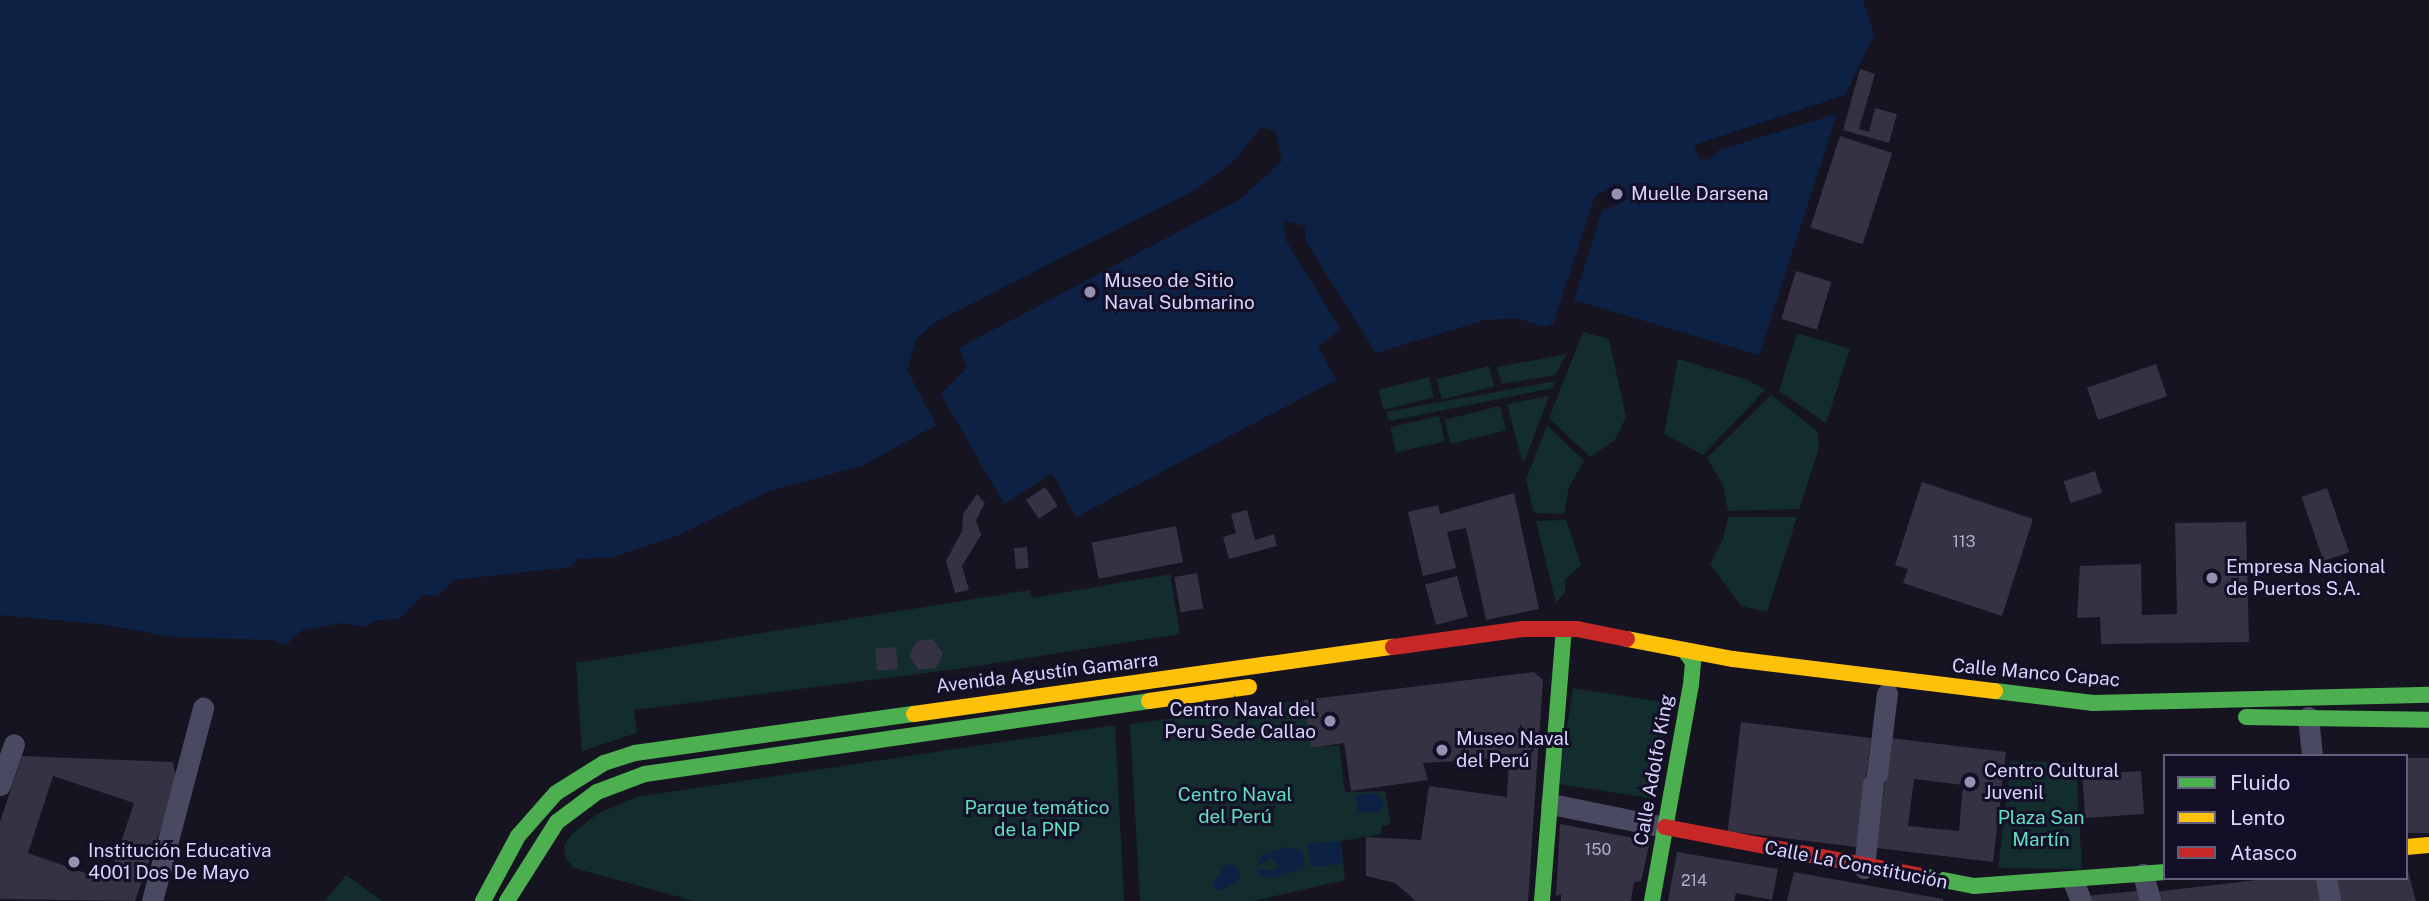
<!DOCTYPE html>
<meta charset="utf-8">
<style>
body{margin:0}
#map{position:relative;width:2429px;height:901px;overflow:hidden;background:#161421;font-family:"Public Sans",sans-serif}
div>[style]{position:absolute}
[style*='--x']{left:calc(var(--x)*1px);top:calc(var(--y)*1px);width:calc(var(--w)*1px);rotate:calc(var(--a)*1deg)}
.green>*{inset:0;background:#132c2d;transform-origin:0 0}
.water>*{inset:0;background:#0d2144;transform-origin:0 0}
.building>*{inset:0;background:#343243;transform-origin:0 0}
.street>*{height:21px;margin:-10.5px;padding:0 10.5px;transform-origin:10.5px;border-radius:10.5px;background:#4a4962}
.fast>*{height:16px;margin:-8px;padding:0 8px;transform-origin:8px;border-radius:8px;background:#4caf50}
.slow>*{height:16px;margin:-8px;padding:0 8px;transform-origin:8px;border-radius:8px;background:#ffc107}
.jam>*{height:16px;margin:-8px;padding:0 8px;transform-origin:8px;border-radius:8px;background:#c62828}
.dots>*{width:19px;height:19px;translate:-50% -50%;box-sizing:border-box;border:4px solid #130f26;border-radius:50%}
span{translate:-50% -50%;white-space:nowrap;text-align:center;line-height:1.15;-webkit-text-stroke:6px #130f26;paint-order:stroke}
.number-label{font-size:16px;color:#b0acd0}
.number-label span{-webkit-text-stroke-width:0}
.poi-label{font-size:19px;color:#d9d4ff}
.left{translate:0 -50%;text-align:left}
.right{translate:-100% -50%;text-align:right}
.street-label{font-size:19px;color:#d9d4ff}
.park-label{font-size:19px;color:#5fe0c0}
.legend{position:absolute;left:2163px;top:754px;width:245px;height:126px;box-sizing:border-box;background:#130f26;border:2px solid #625e7d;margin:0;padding:9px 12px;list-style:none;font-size:21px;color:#d9d4ff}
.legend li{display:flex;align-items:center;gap:14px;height:35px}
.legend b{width:35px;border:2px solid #625e7d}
</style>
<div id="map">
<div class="green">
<i style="clip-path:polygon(1583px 332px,1609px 339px,1626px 417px,1615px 440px,1590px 457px,1549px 418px)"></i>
<i style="clip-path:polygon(1797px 333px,1850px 349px,1826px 423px,1779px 391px)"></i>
<i style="clip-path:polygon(1566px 354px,1556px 375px,1502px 384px,1497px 367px)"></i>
<i style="clip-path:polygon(1678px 359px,1748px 380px,1765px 390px,1703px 455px,1664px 434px)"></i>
<i style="left:1489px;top:366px;width:21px;height:54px;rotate:76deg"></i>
<i style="left:1429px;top:377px;width:21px;height:52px;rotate:76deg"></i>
<i style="clip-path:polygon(1556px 381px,1553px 388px,1389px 421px,1386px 412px)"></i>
<i style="clip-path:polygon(1771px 395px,1818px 432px,1819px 448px,1799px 509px,1728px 511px,1723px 485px,1707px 458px)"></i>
<i style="clip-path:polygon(1549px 396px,1525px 460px,1522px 461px,1507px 404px)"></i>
<i style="left:1500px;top:406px;width:25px;height:57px;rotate:76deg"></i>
<i style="left:1439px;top:416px;width:26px;height:50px;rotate:77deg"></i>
<i style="clip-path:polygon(1547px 425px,1584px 461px,1569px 487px,1564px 514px,1534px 513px,1526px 480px)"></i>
<i style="clip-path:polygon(1728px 517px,1797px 517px,1767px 612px,1741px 606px,1710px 564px,1723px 539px)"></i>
<i style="clip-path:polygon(1566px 520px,1581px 565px,1565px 580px,1565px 592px,1556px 603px,1536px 521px)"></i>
<i style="clip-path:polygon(1170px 574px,1180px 634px,958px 669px,634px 710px,637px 733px,582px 751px,576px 663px,1030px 590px,1032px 598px)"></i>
<i style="left:1573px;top:688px;width:96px;height:97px;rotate:9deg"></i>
<i style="clip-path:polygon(1304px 700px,1311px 748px,1339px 745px,1345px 792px,1385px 791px,1391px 824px,1382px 826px,1381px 834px,1341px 841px,1345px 880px,1254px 901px,1140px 901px,1130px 724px)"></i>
<i style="clip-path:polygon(1115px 725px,1124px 901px,694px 901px,574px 868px,566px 859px,564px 846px,571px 835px,597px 814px,636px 797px)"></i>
<i style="clip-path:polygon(2011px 761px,2076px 763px,2082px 869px,1998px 868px)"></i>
<i style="clip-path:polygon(346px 875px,382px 901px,325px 901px)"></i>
</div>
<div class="water">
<i style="clip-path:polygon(0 0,1863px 0,1874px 35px,1845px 95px,1694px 145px,1699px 158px,1709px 160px,1719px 150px,1837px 114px,1759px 355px,1574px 300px,1602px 211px,1618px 204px,1617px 194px,1610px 188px,1595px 196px,1553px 324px,1545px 327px,1516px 318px,1485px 320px,1376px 353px,1305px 240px,1306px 226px,1284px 221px,1285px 239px,1341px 330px,1318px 346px,1336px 380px,1076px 517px,1052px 473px,1004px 504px,941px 394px,967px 368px,959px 348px,1240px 199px,1282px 161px,1276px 131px,1261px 127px,1235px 160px,1197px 189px,935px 322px,915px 341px,907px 370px,936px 425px,864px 465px,767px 492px,677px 536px,613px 557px,578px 559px,571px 567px,454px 580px,437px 597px,424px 594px,399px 619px,378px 620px,363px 627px,342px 623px,301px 630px,286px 645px,273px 640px,173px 637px,99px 624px,0 615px)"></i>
<i style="clip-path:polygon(1376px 793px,1384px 804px,1379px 812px,1358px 812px,1356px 796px)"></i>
<i style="left:1340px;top:841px;width:23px;height:32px;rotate:85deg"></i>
<i style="clip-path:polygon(1286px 847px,1303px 851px,1304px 868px,1272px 879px,1260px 874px,1258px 869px,1272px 871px,1278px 866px,1271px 858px,1257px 866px,1262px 855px)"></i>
<i style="clip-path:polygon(1233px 864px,1241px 873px,1238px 881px,1220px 891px,1212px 885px,1225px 866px)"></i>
</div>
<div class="building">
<i style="clip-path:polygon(1860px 69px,1875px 74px,1859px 129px,1869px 132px,1875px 108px,1897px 114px,1889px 143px,1843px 130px)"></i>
<i style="left:1840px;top:136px;width:55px;height:96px;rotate:18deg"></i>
<i style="left:1796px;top:271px;width:37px;height:50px;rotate:17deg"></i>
<i style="left:2156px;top:364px;width:34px;height:73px;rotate:71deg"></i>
<i style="left:2095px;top:471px;width:23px;height:33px;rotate:72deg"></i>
<i style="clip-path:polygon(1922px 482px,2033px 519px,2002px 616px,1903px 583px,1908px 569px,1895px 565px)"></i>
<i style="left:1045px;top:487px;width:23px;height:23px;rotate:56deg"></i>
<i style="left:2327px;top:488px;width:68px;height:27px;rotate:71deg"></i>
<i style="clip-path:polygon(1514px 493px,1539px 609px,1486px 620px,1466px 528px,1447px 532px,1456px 568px,1423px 576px,1408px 512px,1438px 505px,1440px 514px)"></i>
<i style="clip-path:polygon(977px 494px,985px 503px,976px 520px,981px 535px,962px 566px,969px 590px,955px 593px,946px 561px,962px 531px,963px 514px)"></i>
<i style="clip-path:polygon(1247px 510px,1255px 540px,1274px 534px,1277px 546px,1229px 559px,1223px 537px,1236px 533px,1231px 514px)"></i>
<i style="clip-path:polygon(2246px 522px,2249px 642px,2101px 644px,2100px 617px,2077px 618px,2080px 566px,2141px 564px,2142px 615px,2177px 614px,2175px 523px)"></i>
<i style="left:1176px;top:526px;width:37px;height:86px;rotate:79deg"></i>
<i style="left:1027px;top:547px;width:21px;height:13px;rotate:85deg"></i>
<i style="left:1197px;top:573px;width:36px;height:23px;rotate:80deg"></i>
<i style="left:1457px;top:576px;width:42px;height:33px;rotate:75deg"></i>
<i style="clip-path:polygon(933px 639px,943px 653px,936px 668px,919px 670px,909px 656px,917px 641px)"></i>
<i style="left:896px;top:647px;width:22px;height:21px;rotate:85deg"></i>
<i style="clip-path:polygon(1534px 672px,1543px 680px,1528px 901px,1416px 901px,1395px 883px,1366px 876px,1366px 837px,1421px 840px,1429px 786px,1507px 797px,1509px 758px,1423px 763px,1428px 780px,1351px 791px,1344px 743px,1311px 748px,1304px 700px)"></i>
<i style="left:1741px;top:722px;width:131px;height:110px;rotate:7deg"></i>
<i style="clip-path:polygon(evenodd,1890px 738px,2006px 752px,1993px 862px,1877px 848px,1890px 738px,1914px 779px,1963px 785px,1959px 831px,1908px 826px,1914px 779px)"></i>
<i style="clip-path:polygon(evenodd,22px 756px,173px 762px,177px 782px,135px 901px,0 899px,0 822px,22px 756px,53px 776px,134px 803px,108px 881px,28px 853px,53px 776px)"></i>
<i style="left:2429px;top:758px;width:75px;height:23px;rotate:90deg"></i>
<i style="left:2141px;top:771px;width:43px;height:59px;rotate:86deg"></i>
<i style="clip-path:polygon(1560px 824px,1650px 841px,1641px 881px,1634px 882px,1631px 901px,1561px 901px,1561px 894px,1556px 896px)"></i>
<i style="clip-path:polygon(1677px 852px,1778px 869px,1772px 900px,1736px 893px,1734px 901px,1668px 901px)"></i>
<i style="clip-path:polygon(2407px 867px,2416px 901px,2339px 901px,2336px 878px,2406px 878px)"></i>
<i style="clip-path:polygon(1794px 872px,1943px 899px,1943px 901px,1787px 901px)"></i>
<i style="clip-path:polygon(2274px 878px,2317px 878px,2320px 901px,2156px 901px,2154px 892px)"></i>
<i style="clip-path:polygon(2137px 891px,2141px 901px,2087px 901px,2085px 896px)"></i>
</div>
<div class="street">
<i style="--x:2308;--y:717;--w:39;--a:84"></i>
<i style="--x:1877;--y:774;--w:81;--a:-82.9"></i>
<i style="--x:0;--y:785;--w:43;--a:-71.1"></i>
<i style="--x:1551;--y:804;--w:116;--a:11.4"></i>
<i style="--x:1864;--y:868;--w:84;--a:-83.9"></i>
<i style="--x:2143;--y:874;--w:28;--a:75"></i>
<i style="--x:2326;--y:878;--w:23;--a:80"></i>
<i style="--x:2073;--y:881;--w:22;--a:68"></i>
<i style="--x:152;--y:901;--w:200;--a:-75.2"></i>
</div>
<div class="fast">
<i style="--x:1995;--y:691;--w:99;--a:7"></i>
<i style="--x:2093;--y:703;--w:336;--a:-1.4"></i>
<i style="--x:2246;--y:717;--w:183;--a:0.9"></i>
<i style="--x:1923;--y:876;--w:52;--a:11.1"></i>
<i style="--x:1974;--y:886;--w:192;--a:-4.2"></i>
<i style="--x:483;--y:901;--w:74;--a:-61.7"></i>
<i style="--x:518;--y:836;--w:57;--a:-48.5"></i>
<i style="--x:556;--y:793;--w:57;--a:-32"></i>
<i style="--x:604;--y:763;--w:33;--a:-18"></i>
<i style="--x:635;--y:753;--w:282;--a:-8"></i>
<i style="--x:507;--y:901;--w:93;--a:-57.7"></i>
<i style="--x:557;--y:822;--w:50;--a:-36.9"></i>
<i style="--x:597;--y:792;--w:51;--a:-20.6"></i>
<i style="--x:645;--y:774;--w:509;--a:-8.24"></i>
<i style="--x:1542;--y:901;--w:273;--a:-85.4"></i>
<i style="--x:1652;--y:901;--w:219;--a:-79.8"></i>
<i style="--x:1691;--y:685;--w:23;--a:-85"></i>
<i style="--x:1693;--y:662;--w:15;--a:-127"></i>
</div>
<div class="slow">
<i style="--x:1627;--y:639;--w:108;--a:10.7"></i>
<i style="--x:1733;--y:659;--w:264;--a:7"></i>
<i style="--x:1149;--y:701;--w:101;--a:-8"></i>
<i style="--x:914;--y:714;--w:484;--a:-8"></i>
<i style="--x:2406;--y:847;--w:23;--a:-5"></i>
</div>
<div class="jam">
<i style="--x:1393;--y:647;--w:131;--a:-7.9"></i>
<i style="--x:1523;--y:629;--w:54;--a:0"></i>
<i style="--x:1577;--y:629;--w:51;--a:11.3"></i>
<i style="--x:1665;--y:827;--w:263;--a:10.8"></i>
</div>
<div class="dots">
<i style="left:1617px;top:194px;background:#9591b1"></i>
<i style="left:1090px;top:292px;background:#9591b1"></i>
<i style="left:2212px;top:578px;background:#9591b1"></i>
<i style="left:1330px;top:721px;background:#9591b1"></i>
<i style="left:1442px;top:750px;background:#9591b1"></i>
<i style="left:1970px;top:782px;background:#9591b1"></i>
<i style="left:74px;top:862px;background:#9591b1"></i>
</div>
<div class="number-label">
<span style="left:1964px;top:542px">113</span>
<span style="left:1598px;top:850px">150</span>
<span style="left:1694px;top:881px">214</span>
</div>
<div class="poi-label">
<span class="left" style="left:1631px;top:194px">Muelle Darsena</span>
<span class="left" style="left:1104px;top:292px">Museo de Sitio<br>Naval Submarino</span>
<span class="left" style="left:2226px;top:578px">Empresa Nacional<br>de Puertos S.A.</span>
<span class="right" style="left:1316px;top:721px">Centro Naval del<br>Peru Sede Callao</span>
<span class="left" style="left:1456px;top:750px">Museo Naval<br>del Perú</span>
<span class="left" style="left:1984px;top:782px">Centro Cultural<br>Juvenil</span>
<span class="left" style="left:88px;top:862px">Institución Educativa<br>4001 Dos De Mayo</span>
</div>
<div class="street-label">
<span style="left:1047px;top:673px;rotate:-7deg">Avenida Agustín Gamarra</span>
<span style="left:2036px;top:673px;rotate:5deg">Calle Manco Capac</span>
<span style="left:1654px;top:770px;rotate:-80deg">Calle Adolfo King</span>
<span style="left:1856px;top:865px;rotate:11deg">Calle La Constitución</span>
</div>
<div class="park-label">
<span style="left:1235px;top:806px">Centro Naval<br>del Perú</span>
<span style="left:1037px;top:819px">Parque temático<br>de la PNP</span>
<span style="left:2041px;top:829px">Plaza San<br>Martín</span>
</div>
<ul class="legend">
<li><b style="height:9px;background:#4caf50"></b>Fluido</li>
<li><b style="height:9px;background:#ffc107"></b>Lento</li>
<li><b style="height:9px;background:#c62828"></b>Atasco</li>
</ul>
</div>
